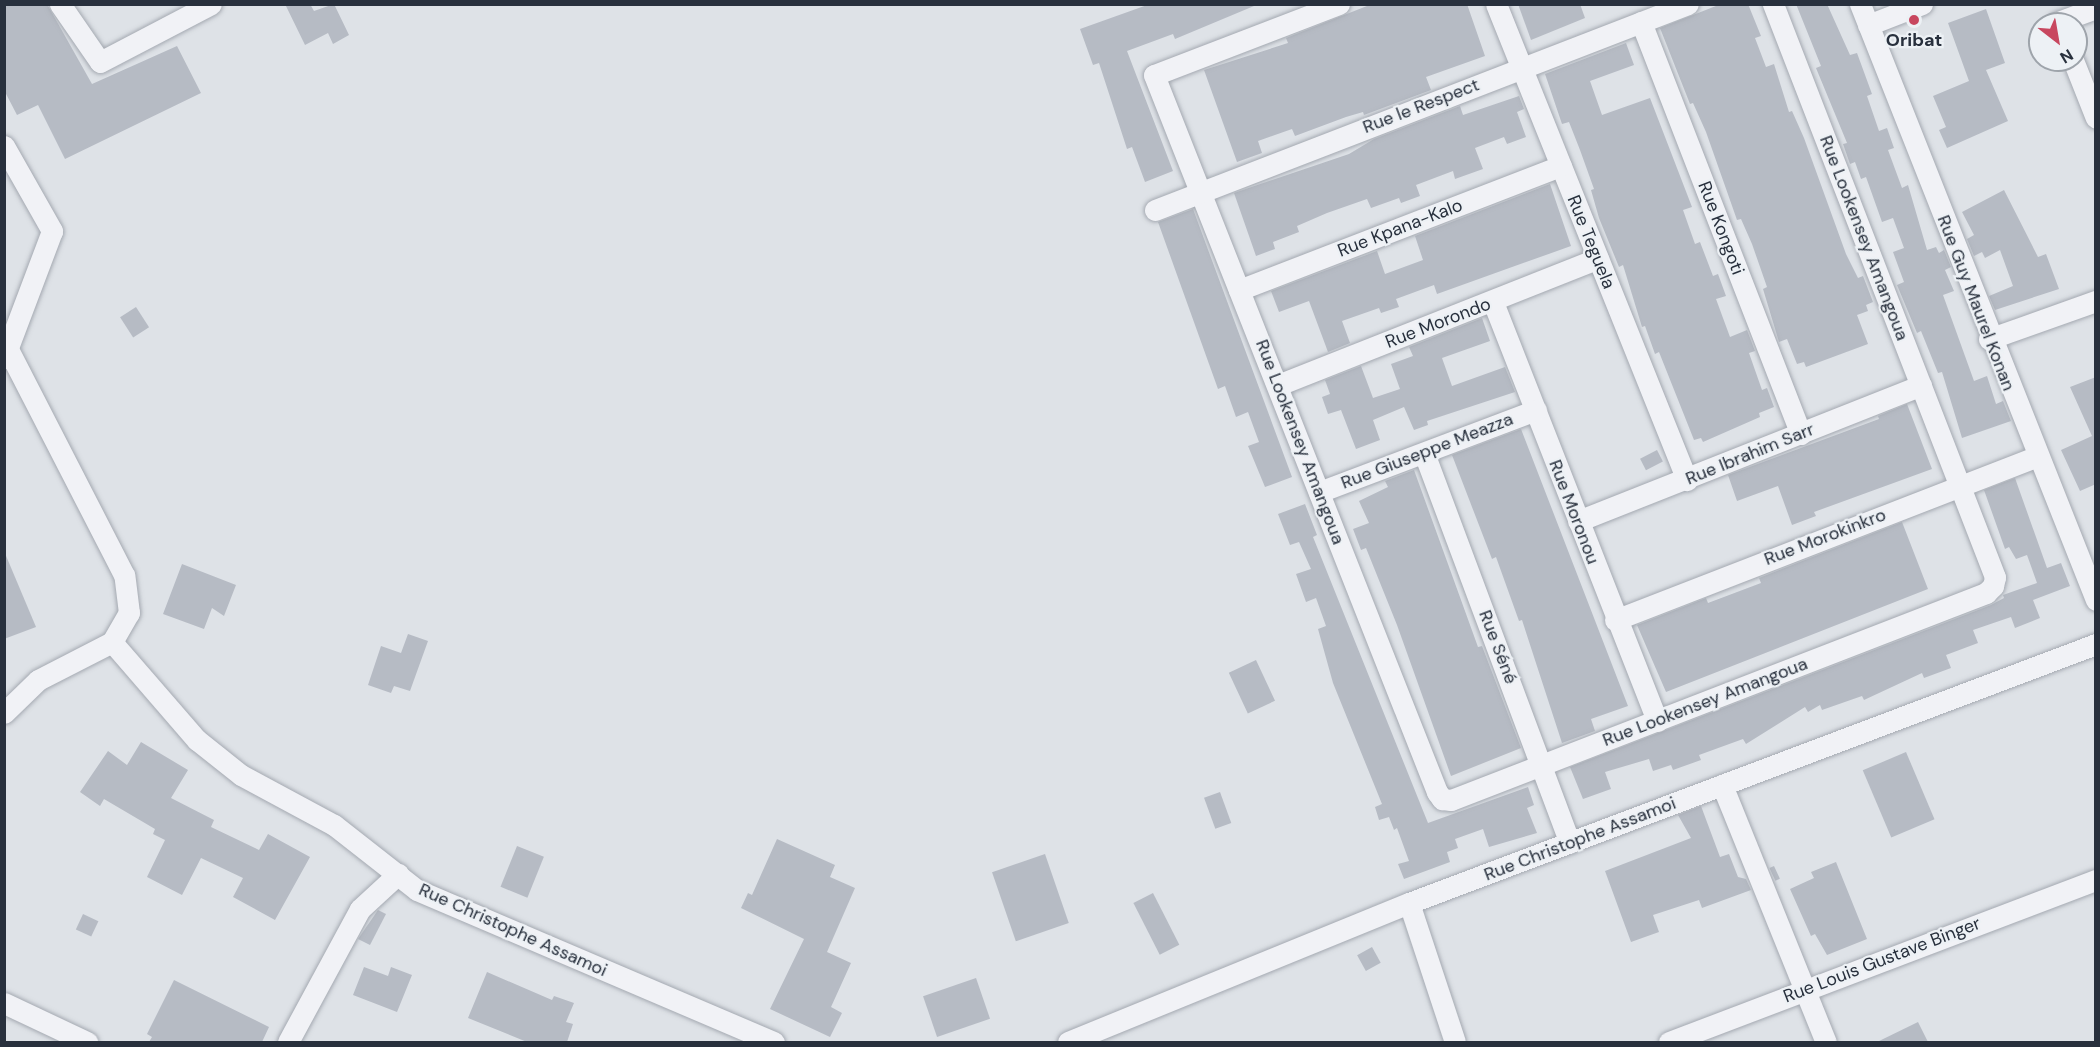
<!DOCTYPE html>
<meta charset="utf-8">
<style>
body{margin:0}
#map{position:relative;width:2100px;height:1047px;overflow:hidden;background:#dee2e7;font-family:"DM Sans",sans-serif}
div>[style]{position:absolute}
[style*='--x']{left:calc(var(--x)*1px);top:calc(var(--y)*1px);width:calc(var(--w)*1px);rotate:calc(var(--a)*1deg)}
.building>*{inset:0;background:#b6bbc4;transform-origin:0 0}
.roads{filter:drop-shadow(0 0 2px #a4a9b1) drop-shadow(0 0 2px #a4a9b1)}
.minor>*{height:21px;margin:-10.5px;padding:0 10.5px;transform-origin:10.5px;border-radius:10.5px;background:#f1f2f6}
.dots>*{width:16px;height:16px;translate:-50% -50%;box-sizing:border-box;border:3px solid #edf1f5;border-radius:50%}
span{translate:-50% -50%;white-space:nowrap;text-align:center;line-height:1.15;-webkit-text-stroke:4.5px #edf1f5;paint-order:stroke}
.poi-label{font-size:18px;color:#28303d;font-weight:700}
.street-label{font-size:18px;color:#28303d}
.frame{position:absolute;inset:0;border:6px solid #28303d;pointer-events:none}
.north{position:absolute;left:2028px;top:12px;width:60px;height:60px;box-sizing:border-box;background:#edf1f5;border:2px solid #9ea4ab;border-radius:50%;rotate:149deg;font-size:16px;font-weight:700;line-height:24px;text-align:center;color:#28303d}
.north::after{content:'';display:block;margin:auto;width:21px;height:27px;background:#c8475f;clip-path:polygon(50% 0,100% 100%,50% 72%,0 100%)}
</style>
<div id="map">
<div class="building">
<i style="clip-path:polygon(4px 4px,47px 4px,92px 84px,177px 46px,201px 93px,65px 159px,38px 105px,17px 115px,4px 90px)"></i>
<i style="clip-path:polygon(285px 4px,310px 4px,314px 11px,334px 4px,349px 35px,333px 44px,328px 33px,305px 45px)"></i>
<i style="clip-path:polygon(1150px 4px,1254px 6px,1175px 39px,1173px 34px,1127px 51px,1173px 171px,1145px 182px,1132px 147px,1127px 149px,1099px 63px,1093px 65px,1080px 29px)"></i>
<i style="clip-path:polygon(1372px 4px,1467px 4px,1485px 56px,1426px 77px,1431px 90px,1364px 115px,1363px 112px,1346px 117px,1295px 136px,1292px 129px,1258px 141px,1262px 153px,1237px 162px,1204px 70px,1288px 43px,1286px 38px)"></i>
<i style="clip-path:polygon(1518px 4px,1580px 4px,1585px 18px,1531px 40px)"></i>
<i style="clip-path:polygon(1721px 4px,1748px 4px,1761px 36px,1755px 38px,1766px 67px,1774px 64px,1789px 112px,1792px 111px,1804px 138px,1846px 254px,1858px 278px,1863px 276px,1873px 302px,1866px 305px,1868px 311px,1857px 315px,1868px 344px,1806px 367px,1804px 362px,1797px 364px,1787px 339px,1779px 342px,1763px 289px,1767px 287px,1752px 244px,1741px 219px,1737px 220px,1706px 132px,1693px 103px,1690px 104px,1660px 28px)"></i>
<i style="clip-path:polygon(1796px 4px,1827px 4px,1850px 55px,1857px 53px,1872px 94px,1867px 96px,1879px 131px,1887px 128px,1894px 148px,1888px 150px,1902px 188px,1908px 185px,1927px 250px,1936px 247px,1939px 253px,1944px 250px,1951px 267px,1945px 270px,1954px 291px,1943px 295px,1974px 381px,1987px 376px,1996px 404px,2003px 401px,2011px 421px,1962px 438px,1942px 372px,1938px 373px,1921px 331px,1917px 333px,1897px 285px,1904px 282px,1893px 252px,1904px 248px,1893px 218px,1882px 222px,1866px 177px,1861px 179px,1855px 162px,1850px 164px,1843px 144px,1847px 143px,1816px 68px,1821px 66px)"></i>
<i style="clip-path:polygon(1986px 9px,2005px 63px,1986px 70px,2008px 121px,1947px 148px,1939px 130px,1946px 127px,1933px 96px,1969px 81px,1948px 23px)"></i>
<i style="clip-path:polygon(1626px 43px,1634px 65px,1590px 81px,1602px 115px,1650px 98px,1692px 207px,1683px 210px,1695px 244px,1700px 242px,1713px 276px,1718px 274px,1726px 296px,1716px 299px,1730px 337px,1747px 330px,1755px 351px,1749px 353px,1762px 390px,1767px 388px,1774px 407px,1759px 413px,1760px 417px,1703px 442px,1701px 438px,1694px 440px,1659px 352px,1655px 354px,1645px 326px,1642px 327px,1623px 265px,1619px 267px,1599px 218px,1591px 190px,1594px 189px,1580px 150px,1569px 122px,1562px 124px,1545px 74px)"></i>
<i style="clip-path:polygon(1519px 96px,1524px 109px,1517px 112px,1526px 137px,1507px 144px,1504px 137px,1475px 148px,1483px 169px,1455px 179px,1453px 171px,1416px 185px,1420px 196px,1401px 203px,1399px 198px,1371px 208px,1367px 199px,1327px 213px,1297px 226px,1299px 232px,1273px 242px,1275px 249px,1256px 256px,1234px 193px,1349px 154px,1374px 139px,1460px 106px,1463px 115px)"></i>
<i style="clip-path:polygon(1550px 184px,1571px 246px,1437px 294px,1434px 285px,1396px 299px,1399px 307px,1381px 313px,1379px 308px,1342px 321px,1350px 343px,1328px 352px,1309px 301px,1279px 312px,1271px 291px,1377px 251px,1385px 274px,1423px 260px,1415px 236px)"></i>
<i style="clip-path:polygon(2004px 190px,2038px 257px,2046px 254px,2059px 289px,1995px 310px,1989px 296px,2013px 286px,2000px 250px,1985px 258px,1982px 252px,1974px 256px,1967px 239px,1974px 235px,1962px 212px)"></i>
<i style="clip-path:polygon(1193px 209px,1292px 477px,1265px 487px,1248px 446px,1259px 442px,1248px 412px,1236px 417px,1225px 386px,1218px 389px,1158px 222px)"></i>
<i style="left:136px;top:307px;width:24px;height:19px;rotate:57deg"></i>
<i style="clip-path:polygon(1482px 318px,1490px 341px,1442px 358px,1452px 386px,1505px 367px,1515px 392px,1427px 421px,1428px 425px,1414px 430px,1404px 407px,1373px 420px,1380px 440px,1356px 449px,1341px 410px,1328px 414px,1322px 397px,1330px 394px,1325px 380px,1361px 366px,1373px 398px,1400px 389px,1391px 364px,1413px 356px,1409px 347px)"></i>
<i style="clip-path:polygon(2096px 377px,2096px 484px,2080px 491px,2061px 450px,2092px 436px,2070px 387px)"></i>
<i style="clip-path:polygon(1907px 404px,1932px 469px,1814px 512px,1816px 516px,1792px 525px,1778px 486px,1737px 501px,1728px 475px,1879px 419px,1878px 416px)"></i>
<i style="clip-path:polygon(1521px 429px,1628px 706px,1591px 719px,1595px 731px,1562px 743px,1522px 620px,1519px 621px,1496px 557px,1492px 559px,1452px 455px)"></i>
<i style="left:1657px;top:450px;width:13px;height:19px;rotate:63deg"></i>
<i style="clip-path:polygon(1414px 470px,1478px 647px,1482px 646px,1521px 748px,1451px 776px,1397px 625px,1366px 548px,1361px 550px,1353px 529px,1369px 523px,1359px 501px,1388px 487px,1385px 481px)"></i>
<i style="clip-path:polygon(2015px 478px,2047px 568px,2061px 563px,2070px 586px,2033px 600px,2040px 618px,2015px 628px,2011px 617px,1973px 630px,1978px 643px,1946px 655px,1951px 668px,1924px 678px,1922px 673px,1864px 700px,1862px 696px,1822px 710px,1820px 705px,1808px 712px,1805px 707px,1746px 744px,1743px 739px,1699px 755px,1701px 760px,1673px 770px,1671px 765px,1653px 771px,1649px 759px,1605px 772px,1611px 789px,1583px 799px,1570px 767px,1991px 605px,2004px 598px,2003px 595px,2037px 583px,2027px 555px,2016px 559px,2009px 547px,2005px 549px,1984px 490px)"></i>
<i style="clip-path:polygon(1305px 504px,1317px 535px,1313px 537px,1428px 823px,1528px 787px,1534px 805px,1527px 808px,1537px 833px,1489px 847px,1483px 829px,1455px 839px,1458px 848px,1447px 852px,1450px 862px,1404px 879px,1398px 864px,1409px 861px,1397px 828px,1394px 830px,1389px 817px,1379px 820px,1375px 807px,1382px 804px,1333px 683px,1318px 629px,1326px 626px,1316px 598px,1306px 602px,1296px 574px,1311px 569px,1299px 542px,1290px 545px,1278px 514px)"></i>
<i style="clip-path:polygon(1902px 522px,1928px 589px,1666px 692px,1637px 625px,1706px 598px,1708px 603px,1761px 583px,1759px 578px)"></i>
<i style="clip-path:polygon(4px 551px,36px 627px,4px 639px)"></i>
<i style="clip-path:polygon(182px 564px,236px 585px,224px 616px,212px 608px,204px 629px,163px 614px)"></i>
<i style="clip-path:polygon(408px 634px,428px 641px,410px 691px,394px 686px,391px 693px,368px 685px,381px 646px,401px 653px)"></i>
<i style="left:1256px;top:660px;width:45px;height:30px;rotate:65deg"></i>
<i style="clip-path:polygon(141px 742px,188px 770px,171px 798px,214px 820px,211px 827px,259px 850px,268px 834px,310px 857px,275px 920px,233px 897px,243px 878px,201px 858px,182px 895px,147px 877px,165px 840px,153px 834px,155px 829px,104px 799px,100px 806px,80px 792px,108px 751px,127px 765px)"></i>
<i style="left:1906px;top:752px;width:73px;height:47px;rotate:67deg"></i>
<i style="left:1220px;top:792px;width:33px;height:17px;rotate:70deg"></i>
<i style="clip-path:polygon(1701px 806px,1720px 857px,1729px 854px,1738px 877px,1746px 879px,1751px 890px,1702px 908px,1699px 900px,1653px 915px,1659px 932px,1631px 942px,1605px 871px,1691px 838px,1678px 815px)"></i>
<i style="clip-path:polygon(777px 839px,835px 865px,830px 877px,855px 888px,827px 952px,851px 963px,831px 1007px,842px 1013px,830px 1037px,770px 1009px,804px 939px,741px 908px,748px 893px,752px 895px)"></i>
<i style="left:517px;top:846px;width:29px;height:44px;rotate:22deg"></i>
<i style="left:1045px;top:854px;width:73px;height:56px;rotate:71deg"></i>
<i style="clip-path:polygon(1836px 862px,1867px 939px,1827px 955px,1815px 934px,1811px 936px,1790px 889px,1814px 878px,1811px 872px)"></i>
<i style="left:1774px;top:866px;width:14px;height:5px;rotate:65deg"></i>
<i style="left:1153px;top:893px;width:58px;height:22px;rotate:63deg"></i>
<i style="clip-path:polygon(378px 910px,386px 914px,370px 945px,358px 939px)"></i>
<i style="left:83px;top:914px;width:17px;height:17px;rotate:25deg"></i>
<i style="left:1372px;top:947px;width:18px;height:17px;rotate:61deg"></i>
<i style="clip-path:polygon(364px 967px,388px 976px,391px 967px,412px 975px,397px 1012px,353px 995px)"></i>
<i style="clip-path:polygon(487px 972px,552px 1000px,554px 996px,574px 1003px,566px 1022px,573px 1024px,567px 1042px,527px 1042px,468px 1018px)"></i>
<i style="left:976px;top:978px;width:43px;height:56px;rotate:71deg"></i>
<i style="clip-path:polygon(174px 980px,269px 1027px,262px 1042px,149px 1042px,152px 1037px,147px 1034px)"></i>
<i style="clip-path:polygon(1918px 1022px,1928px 1042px,1877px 1042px)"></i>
</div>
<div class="roads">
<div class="minor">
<i style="--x:60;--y:4;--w:70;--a:55.4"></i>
<i style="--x:100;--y:62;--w:125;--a:-27.6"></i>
<i style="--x:1339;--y:4;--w:198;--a:159"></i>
<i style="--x:1154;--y:75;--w:771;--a:68.46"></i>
<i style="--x:1437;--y:792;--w:9;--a:54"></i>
<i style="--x:1442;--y:799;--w:9;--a:6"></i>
<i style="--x:1451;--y:800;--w:574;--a:-21.15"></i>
<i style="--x:1986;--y:593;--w:10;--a:-45"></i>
<i style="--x:1993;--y:586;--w:9;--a:-77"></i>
<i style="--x:1995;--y:577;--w:615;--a:-111.18"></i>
<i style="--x:1496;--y:4;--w:513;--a:68.14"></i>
<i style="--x:1860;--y:4;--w:641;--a:68.4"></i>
<i style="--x:1641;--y:22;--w:442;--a:68.8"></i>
<i style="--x:2058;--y:22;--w:40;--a:-20.2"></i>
<i style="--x:1868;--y:25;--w:58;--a:-21.3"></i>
<i style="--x:2073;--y:60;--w:62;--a:68.4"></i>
<i style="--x:4;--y:146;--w:98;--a:60.5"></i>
<i style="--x:52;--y:231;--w:136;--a:110.7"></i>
<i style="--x:1155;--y:210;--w:571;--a:-21.13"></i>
<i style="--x:1239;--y:290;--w:345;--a:-21.1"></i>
<i style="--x:1493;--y:302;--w:450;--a:68.6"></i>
<i style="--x:1989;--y:339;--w:114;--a:-19.6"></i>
<i style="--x:1278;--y:385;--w:344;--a:-21.6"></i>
<i style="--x:1424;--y:453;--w:416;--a:69.5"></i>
<i style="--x:1319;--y:492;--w:232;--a:-20.7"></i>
<i style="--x:1578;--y:521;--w:369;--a:-21.6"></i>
<i style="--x:1615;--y:620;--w:453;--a:-21.2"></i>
<i style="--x:112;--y:642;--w:130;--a:49.1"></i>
<i style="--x:197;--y:740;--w:56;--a:38.5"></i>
<i style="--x:241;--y:775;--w:106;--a:28.3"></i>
<i style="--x:334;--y:825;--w:105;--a:38.1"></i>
<i style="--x:417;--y:890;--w:388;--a:23.1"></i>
<i style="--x:4;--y:713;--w:47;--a:-44.1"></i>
<i style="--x:38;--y:680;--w:83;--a:-27.2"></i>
<i style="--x:112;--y:642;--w:34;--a:-60"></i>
<i style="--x:129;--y:613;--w:38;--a:-97"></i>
<i style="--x:124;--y:575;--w:252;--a:-117.2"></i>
<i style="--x:1722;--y:785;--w:277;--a:68"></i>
<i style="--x:1409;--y:903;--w:146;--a:71.7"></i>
<i style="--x:4;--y:1003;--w:92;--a:25.2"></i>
<i style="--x:288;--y:1042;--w:151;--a:-61.6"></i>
<i style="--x:360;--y:909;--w:52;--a:-42.6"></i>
<i style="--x:1068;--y:1042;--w:368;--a:-22.2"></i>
<i style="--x:1409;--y:903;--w:734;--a:-20.66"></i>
<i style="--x:1669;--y:1042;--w:457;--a:-20.8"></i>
</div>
</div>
<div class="dots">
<i style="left:1914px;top:20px;background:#c8475f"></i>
</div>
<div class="poi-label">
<span style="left:1914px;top:40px">Oribat</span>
</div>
<div class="street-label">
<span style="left:1421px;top:106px;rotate:-21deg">Rue le Respect</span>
<span style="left:1400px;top:228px;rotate:-21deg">Rue Kpana-Kalo</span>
<span style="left:1721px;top:228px;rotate:69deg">Rue Kongoti</span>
<span style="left:1864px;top:238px;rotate:69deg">Rue Lookensey Amangoua</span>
<span style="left:1591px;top:242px;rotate:68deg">Rue Teguela</span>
<span style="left:1976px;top:303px;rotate:69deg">Rue Guy Maurel Konan</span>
<span style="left:1438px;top:323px;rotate:-21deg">Rue Morondo</span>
<span style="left:1300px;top:442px;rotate:69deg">Rue Lookensey Amangoua</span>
<span style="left:1427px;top:451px;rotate:-21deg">Rue Giuseppe Meazza</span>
<span style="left:1750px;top:454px;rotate:-22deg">Rue Ibrahim Sarr</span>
<span style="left:1574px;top:512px;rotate:69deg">Rue Moronou</span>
<span style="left:1825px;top:537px;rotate:-21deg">Rue Morokinkro</span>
<span style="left:1498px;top:647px;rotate:69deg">Rue Séné</span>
<span style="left:1705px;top:702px;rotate:-21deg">Rue Lookensey Amangoua</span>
<span style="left:1580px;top:839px;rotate:-21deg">Rue Christophe Assamoi</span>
<span style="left:513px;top:930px;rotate:24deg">Rue Christophe Assamoi</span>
<span style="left:1882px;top:960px;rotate:-21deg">Rue Louis Gustave Binger</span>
</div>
<div class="frame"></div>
<div class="north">N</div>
</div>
